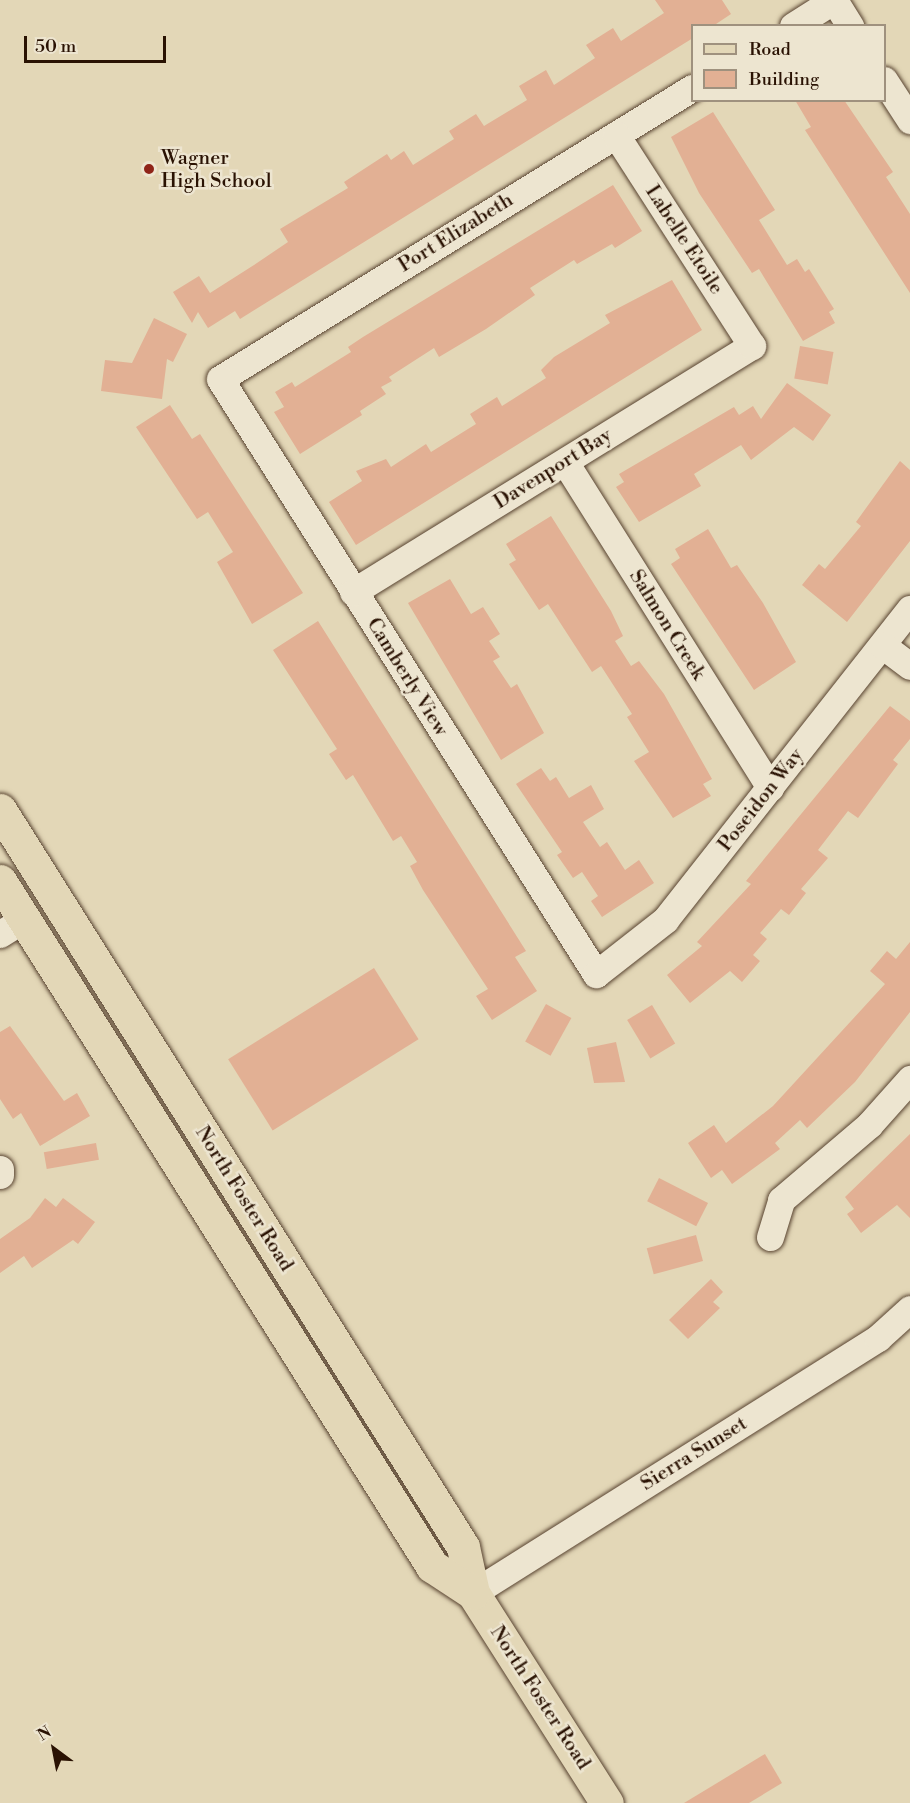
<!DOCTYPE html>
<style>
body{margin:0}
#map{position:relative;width:910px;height:1803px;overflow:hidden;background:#e3d7b7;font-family:"Libre Bodoni",serif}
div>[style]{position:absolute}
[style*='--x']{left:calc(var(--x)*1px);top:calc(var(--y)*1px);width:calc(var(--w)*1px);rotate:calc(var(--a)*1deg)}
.building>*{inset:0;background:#e2b094;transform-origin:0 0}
.roads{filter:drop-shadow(0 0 2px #584330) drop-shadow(0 0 2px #584330)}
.minor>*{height:27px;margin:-13.5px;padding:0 13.5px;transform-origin:13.5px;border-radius:13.5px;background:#ede5d0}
.major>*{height:33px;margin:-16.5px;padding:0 16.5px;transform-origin:16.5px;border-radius:16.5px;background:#e3d7b7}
.dots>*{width:16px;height:16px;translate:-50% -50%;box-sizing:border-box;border:3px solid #ede5d0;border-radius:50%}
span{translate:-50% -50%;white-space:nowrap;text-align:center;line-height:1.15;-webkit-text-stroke:5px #ede5d0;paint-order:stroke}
.poi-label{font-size:20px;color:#2a1203}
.left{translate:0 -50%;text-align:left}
.street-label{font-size:20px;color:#2a1203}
.legend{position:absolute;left:691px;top:24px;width:195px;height:78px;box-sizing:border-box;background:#ede5d0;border:2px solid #9f917e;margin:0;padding:8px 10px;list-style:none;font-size:18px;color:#2a1203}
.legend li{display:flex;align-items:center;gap:12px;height:30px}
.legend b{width:30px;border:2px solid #9f917e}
.north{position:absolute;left:24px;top:1719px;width:60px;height:60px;-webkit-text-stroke:4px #ede5d0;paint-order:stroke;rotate:328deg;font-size:16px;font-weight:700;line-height:24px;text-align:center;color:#2a1203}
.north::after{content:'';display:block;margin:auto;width:21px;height:27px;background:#2a1203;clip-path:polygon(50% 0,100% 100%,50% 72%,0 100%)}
.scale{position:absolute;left:24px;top:36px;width:142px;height:27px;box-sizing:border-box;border:3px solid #2a1203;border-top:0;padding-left:8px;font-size:18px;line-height:21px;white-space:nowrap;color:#2a1203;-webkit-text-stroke:4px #ede5d0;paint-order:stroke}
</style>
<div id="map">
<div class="building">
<i style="clip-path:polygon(655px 0,722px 0,731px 14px,713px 26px,693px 26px,693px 38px,240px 319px,235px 311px,208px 328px,198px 312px,192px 323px,173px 292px,199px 276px,210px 293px,254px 265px,288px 242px,280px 229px,348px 188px,344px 182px,387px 154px,391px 160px,404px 151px,413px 165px,454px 139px,449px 131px,476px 114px,484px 126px,527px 100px,519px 86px,546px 70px,554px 85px,595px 58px,586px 45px,613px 28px,621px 41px,664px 13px)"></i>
<i style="clip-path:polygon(795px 100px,844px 100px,893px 172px,886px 177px,910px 214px,910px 293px,805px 130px,811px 127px)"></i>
<i style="clip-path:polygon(713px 112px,775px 210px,759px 220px,787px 265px,797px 259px,805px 272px,809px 269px,834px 309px,829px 312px,835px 323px,803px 341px,759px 269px,752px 273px,699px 193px,671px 137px)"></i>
<i style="clip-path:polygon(613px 185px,642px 231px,615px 248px,612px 244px,577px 264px,574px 260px,530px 288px,535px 295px,486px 329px,439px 357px,434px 348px,389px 377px,392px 381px,381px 387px,386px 394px,360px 411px,362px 415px,300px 454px,274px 412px,284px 407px,275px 392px,292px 382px,295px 387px,351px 352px,348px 347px,363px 337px)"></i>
<i style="clip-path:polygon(672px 280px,702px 330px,356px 545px,329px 502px,362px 481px,356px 471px,386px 459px,391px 467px,426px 444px,431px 452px,476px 424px,470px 414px,497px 397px,502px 406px,546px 378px,541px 370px,554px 357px,610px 323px,605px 315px)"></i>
<i style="clip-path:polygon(154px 318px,187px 334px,173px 362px,167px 359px,162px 399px,101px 391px,105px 360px,132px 363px)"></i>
<i style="left:800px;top:346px;width:34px;height:33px;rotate:10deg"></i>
<i style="clip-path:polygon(787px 383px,831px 415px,813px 441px,794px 427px,751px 460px,741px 445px,694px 474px,701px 486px,639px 522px,616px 487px,624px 482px,619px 474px,734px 407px,739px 415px,753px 406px,761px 419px)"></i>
<i style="clip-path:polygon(170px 405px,192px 439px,200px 434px,303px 593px,252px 624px,217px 562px,233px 552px,208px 512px,197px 519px,136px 427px)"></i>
<i style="clip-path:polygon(900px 461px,910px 470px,910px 541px,847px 622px,802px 585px,819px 564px,825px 569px,861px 526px,856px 522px)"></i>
<i style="clip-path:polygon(551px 516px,611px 611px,623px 636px,615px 641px,631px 666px,639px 661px,664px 694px,712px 779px,703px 784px,711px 796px,673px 818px,634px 761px,649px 752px,627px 717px,632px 714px,601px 666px,592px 672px,548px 604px,539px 610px,509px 564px,516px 560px,506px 544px)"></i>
<i style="clip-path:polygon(708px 529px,731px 568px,737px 565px,763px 603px,796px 662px,754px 690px,671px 564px,680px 558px,675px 549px)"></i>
<i style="clip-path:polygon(450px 579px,471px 614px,483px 607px,500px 634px,489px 641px,500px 657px,493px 661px,511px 688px,517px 684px,544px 733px,501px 760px,408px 603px)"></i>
<i style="clip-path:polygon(318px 621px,526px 951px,515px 957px,537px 991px,492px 1020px,476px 996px,488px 989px,423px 890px,410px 866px,417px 862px,401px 836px,393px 841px,353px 775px,346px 780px,329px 754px,337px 749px,273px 650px)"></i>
<i style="clip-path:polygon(890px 706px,910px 721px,910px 739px,893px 760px,898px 764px,858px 818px,848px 811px,818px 850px,828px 858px,801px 889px,806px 893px,789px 915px,781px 909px,760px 933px,767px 939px,753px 955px,760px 961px,742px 982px,730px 971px,690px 1003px,667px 975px,702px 946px,697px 942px,751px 884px,746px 881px)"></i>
<i style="clip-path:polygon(541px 768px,550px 781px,556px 777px,569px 798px,591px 785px,604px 809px,583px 822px,600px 847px,607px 842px,625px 870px,639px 860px,654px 883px,602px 917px,591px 901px,598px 896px,582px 872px,573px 878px,557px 855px,562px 852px,516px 784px)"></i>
<i style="clip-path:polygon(910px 942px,910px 1012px,855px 1082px,807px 1128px,800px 1120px,775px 1143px,780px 1149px,732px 1184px,722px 1170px,711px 1178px,688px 1143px,714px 1125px,726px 1143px,773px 1106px,885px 984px,870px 971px,887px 951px,896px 959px)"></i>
<i style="left:374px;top:968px;width:84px;height:172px;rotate:58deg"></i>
<i style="left:546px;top:1004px;width:29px;height:43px;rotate:29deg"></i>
<i style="left:652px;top:1005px;width:45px;height:29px;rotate:59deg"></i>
<i style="clip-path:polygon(10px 1026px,64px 1101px,77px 1093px,90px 1116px,40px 1146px,21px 1113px,13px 1119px,0 1099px,0 1032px)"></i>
<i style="clip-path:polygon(616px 1042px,625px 1082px,594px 1083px,587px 1048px)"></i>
<i style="clip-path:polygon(910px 1134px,910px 1218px,897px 1205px,861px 1233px,847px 1214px,854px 1209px,845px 1197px)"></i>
<i style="left:96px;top:1143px;width:17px;height:53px;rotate:80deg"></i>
<i style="left:659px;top:1178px;width:55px;height:26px;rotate:27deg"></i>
<i style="clip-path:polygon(45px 1198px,56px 1207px,63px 1198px,95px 1222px,78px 1244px,73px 1240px,32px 1268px,24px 1256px,0 1273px,0 1239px,30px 1218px)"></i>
<i style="left:696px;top:1235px;width:27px;height:51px;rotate:75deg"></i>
<i style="clip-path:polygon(711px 1279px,723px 1292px,713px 1302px,720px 1308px,688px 1339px,669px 1320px)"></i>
<i style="clip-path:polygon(765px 1754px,782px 1783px,749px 1803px,684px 1803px)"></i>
</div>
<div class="roads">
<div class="minor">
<i style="--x:793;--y:26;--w:49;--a:-32.4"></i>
<i style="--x:834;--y:0;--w:31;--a:58"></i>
<i style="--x:884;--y:80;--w:48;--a:57"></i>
<i style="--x:692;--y:88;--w:554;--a:148.35"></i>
<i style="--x:220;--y:379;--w:704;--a:57.71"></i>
<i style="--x:596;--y:974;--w:88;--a:-38"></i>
<i style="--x:665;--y:920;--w:396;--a:-51.8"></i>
<i style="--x:565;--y:462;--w:385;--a:57.8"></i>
<i style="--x:353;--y:592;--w:469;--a:-31.7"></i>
<i style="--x:752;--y:346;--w:251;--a:-122.8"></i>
<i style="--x:882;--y:645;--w:35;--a:37"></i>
<i style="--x:0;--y:934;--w:28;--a:-32"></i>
<i style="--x:0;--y:1169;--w:6;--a:90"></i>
<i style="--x:770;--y:1237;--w:39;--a:-73"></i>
<i style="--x:781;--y:1200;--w:116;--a:-40.4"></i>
<i style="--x:869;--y:1125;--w:62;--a:-48.3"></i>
<i style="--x:473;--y:1593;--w:479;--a:-32.2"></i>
<i style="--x:878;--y:1338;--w:43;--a:-42.2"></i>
</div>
<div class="major">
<i style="--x:0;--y:810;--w:870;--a:57.86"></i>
<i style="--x:463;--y:1547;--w:47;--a:77.7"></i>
<i style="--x:473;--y:1593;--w:249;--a:57.5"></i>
<i style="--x:0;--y:881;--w:810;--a:57.76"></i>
<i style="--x:432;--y:1566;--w:49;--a:33.4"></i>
</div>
</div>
<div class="dots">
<i style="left:149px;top:169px;background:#8f2418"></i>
</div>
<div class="poi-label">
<span class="left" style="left:161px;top:170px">Wagner<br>High School</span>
</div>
<div class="street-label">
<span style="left:456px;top:233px;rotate:-32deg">Port Elizabeth</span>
<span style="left:684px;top:240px;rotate:57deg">Labelle Etoile</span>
<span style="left:553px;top:469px;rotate:-32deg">Davenport Bay</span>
<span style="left:667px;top:625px;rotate:58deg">Salmon Creek</span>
<span style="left:407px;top:677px;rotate:58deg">Camberly View</span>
<span style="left:761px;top:800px;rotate:-52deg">Poseidon Way</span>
<span style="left:244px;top:1199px;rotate:58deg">North Foster Road</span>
<span style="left:694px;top:1454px;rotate:-32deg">Sierra Sunset</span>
<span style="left:540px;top:1698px;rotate:57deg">North Foster Road</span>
</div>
<ul class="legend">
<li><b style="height:8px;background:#e3d7b7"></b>Road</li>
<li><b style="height:16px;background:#e2b094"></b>Building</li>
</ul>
<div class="north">N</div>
<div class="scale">50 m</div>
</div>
